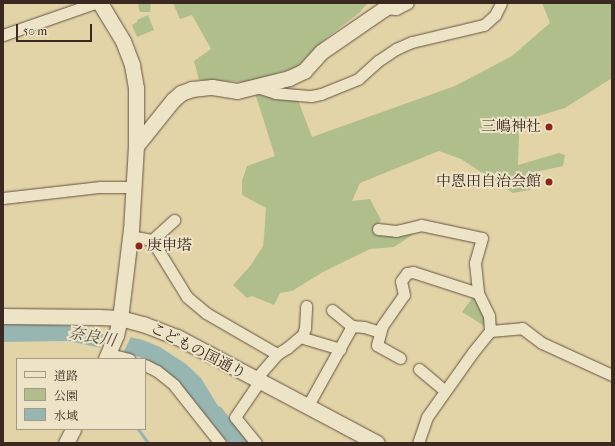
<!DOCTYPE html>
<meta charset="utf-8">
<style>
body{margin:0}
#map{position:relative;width:615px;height:446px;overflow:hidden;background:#e3d4a8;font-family:"IM FELL French Canon","Noto Serif JP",serif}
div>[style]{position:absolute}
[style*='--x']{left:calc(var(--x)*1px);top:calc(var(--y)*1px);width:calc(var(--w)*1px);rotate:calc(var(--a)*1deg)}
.green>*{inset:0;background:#afbe8b}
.water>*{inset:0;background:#98b6b1}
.pier>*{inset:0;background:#e3d4a8}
.stream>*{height:3px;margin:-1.5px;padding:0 1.5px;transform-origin:1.5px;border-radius:1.5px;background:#98b6b1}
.roads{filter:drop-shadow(0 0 1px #655342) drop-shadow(0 0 1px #655342)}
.street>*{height:11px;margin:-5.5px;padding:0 5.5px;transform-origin:5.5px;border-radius:5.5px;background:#ede3c6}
.secondary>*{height:15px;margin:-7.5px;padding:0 7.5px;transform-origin:7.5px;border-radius:7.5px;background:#ede3c6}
.dots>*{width:11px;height:11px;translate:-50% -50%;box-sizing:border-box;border:2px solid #ede3c6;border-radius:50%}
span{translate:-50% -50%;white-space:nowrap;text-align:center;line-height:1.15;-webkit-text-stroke:4px #ede3c6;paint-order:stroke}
.poi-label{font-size:15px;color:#3b2820}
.right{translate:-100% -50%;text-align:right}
.left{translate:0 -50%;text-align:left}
.street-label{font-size:15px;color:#3b2820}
.water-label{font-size:16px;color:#524c44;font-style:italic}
.frame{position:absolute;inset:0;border:4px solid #3b2820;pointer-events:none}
.legend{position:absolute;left:16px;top:358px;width:130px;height:72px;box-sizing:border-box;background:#ede3c6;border:1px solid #a69884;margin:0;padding:5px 7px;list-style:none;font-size:12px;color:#3b2820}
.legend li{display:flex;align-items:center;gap:8px;height:20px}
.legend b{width:20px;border:1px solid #a69884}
.scale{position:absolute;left:16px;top:24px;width:76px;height:18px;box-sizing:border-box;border:2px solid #3b2820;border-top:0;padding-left:5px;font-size:12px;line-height:14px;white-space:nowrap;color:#3b2820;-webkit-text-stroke:3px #ede3c6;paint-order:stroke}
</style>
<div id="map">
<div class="green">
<i style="clip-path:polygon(138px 3px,151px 3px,150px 12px,141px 12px,139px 10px)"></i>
<i style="clip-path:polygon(173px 3px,368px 3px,359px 13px,325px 39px,296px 68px,246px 82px,199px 80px,194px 61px,211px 49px,192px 15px,180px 19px)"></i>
<i style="clip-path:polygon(542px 3px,612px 3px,612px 78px,565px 108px,518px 122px,519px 137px,518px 165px,559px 153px,565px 155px,563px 166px,531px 173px,530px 190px,513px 193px,461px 159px,439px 151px,360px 183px,352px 201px,370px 199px,381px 220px,375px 230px,423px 228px,394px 247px,370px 249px,323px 272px,292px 291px,280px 293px,274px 305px,252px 296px,247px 298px,233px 285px,251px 265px,263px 246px,264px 237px,266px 208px,242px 195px,242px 181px,247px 166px,275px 156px,254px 90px,298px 100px,312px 137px,455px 86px,512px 56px,550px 23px)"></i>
<i style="clip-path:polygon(148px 15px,154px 30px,137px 37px,132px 25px,137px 22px,137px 20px)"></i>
<i style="clip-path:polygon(476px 293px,485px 315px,486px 327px,462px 312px)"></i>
</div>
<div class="water">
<i style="clip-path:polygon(3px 323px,76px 326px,84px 327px,99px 334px,125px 336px,143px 340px,160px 347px,186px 364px,201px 378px,218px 406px,221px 407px,249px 443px,228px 443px,174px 377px,145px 359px,130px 354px,68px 341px,3px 342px)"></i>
</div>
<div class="pier">
<i style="clip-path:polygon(104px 333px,125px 334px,132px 335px,123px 353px,99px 349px)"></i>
</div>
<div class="stream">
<i style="--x:138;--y:429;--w:17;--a:54"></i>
</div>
<div class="roads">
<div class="street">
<i style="--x:385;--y:8;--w:11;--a:5"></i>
<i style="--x:396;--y:9;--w:13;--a:-27"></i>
<i style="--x:3;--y:35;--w:97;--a:-19.2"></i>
<i style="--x:257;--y:87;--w:19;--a:18"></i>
<i style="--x:275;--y:93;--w:36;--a:5"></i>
<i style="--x:311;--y:96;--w:10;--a:-11"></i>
<i style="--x:321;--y:94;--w:40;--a:-22"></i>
<i style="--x:358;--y:79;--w:27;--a:-42"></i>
<i style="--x:378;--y:61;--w:22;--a:-34"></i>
<i style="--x:396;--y:49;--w:17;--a:-24"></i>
<i style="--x:412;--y:42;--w:74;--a:-13.3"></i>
<i style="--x:484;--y:25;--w:15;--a:-42"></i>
<i style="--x:495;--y:15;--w:13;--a:-63"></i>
<i style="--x:3;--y:198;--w:98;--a:-6.5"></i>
<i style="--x:100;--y:187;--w:34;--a:0"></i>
<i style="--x:378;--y:229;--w:18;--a:6"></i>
<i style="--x:396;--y:231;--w:26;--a:-13"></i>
<i style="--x:421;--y:225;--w:62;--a:12"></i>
<i style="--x:482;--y:238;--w:26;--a:106"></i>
<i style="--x:475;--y:263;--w:30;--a:84"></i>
<i style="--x:478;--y:293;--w:25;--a:64"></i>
<i style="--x:489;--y:316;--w:15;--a:86"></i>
<i style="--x:490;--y:331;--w:27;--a:129"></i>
<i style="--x:473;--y:352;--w:80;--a:125.3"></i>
<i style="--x:427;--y:417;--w:28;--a:109"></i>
<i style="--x:130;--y:236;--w:22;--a:10"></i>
<i style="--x:152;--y:240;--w:67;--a:58.4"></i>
<i style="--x:187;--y:297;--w:25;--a:40"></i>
<i style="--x:206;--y:313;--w:82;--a:30"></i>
<i style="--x:277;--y:354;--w:12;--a:-31"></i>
<i style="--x:287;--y:348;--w:17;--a:-40"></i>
<i style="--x:300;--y:337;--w:42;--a:16.7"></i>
<i style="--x:152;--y:240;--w:30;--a:-42"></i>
<i style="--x:332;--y:310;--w:26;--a:39"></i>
<i style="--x:352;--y:326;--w:12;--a:5"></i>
<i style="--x:364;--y:327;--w:17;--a:17"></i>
<i style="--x:490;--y:331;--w:32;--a:-5"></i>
<i style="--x:522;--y:328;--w:25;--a:37"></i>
<i style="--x:542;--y:343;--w:77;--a:24.6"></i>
<i style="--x:302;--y:337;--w:9;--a:-72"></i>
<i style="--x:305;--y:328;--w:22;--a:-87"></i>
<i style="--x:109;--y:354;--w:21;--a:14"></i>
<i style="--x:400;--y:358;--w:26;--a:-151"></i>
<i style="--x:377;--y:345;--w:20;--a:-75"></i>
<i style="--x:382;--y:326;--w:38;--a:-55"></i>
<i style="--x:404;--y:295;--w:14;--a:-102"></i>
<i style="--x:401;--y:281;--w:10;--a:-53"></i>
<i style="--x:407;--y:273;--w:6;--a:-9"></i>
<i style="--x:413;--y:272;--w:68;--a:17.9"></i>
<i style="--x:145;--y:365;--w:13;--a:27"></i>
<i style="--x:157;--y:371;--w:22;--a:39"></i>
<i style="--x:174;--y:385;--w:74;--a:51.6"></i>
<i style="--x:419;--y:369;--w:34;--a:40"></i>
<i style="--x:307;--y:407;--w:93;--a:-60.9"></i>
<i style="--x:256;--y:443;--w:33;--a:-129"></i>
<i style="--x:235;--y:417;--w:42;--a:-55.6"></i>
<i style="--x:259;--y:382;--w:7;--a:-90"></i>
<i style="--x:259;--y:375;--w:28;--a:-49"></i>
</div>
<div class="secondary">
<i style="--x:100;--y:3;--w:44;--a:58.8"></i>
<i style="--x:123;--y:41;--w:26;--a:69"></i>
<i style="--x:132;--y:65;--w:23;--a:80"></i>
<i style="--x:136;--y:88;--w:58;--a:90"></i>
<i style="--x:136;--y:146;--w:83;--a:93.4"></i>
<i style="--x:131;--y:229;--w:90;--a:97"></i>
<i style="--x:120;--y:318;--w:17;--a:103"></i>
<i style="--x:116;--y:335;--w:26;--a:113"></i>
<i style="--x:136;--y:146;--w:59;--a:-51.2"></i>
<i style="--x:173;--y:100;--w:11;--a:-41"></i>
<i style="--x:181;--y:93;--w:12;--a:-20"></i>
<i style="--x:192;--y:89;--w:20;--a:-6"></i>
<i style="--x:212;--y:87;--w:25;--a:9"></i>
<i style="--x:237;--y:91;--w:54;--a:-14"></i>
<i style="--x:289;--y:78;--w:17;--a:-25"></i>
<i style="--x:304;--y:71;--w:25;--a:-48"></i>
<i style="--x:321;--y:52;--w:78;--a:-34.5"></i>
<i style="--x:385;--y:8;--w:5;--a:-68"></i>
<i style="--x:3;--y:316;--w:96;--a:0.6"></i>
<i style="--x:99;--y:317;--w:21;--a:3"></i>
<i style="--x:120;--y:318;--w:24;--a:15"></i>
<i style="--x:143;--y:324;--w:36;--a:21"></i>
<i style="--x:177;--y:337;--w:226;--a:27.9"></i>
<i style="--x:66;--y:443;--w:16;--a:-63"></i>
</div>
</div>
<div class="dots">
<i style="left:549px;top:127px;background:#8f2418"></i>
<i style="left:549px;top:182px;background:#8f2418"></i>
<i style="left:139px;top:246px;background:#8f2418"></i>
</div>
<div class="poi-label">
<span class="right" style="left:541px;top:127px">三嶋神社</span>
<span class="right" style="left:541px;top:182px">中恩田自治会館</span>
<span class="left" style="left:147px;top:246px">庚申塔</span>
</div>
<div class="street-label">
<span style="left:198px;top:351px;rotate:27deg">こどもの国通り</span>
</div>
<div class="water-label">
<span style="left:92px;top:337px;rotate:10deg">奈良川</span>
</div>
<div class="frame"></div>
<ul class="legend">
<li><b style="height:5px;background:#ede3c6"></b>道路</li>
<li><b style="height:11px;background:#afbe8b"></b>公園</li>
<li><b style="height:11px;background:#98b6b1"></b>水域</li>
</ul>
<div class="scale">50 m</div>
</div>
